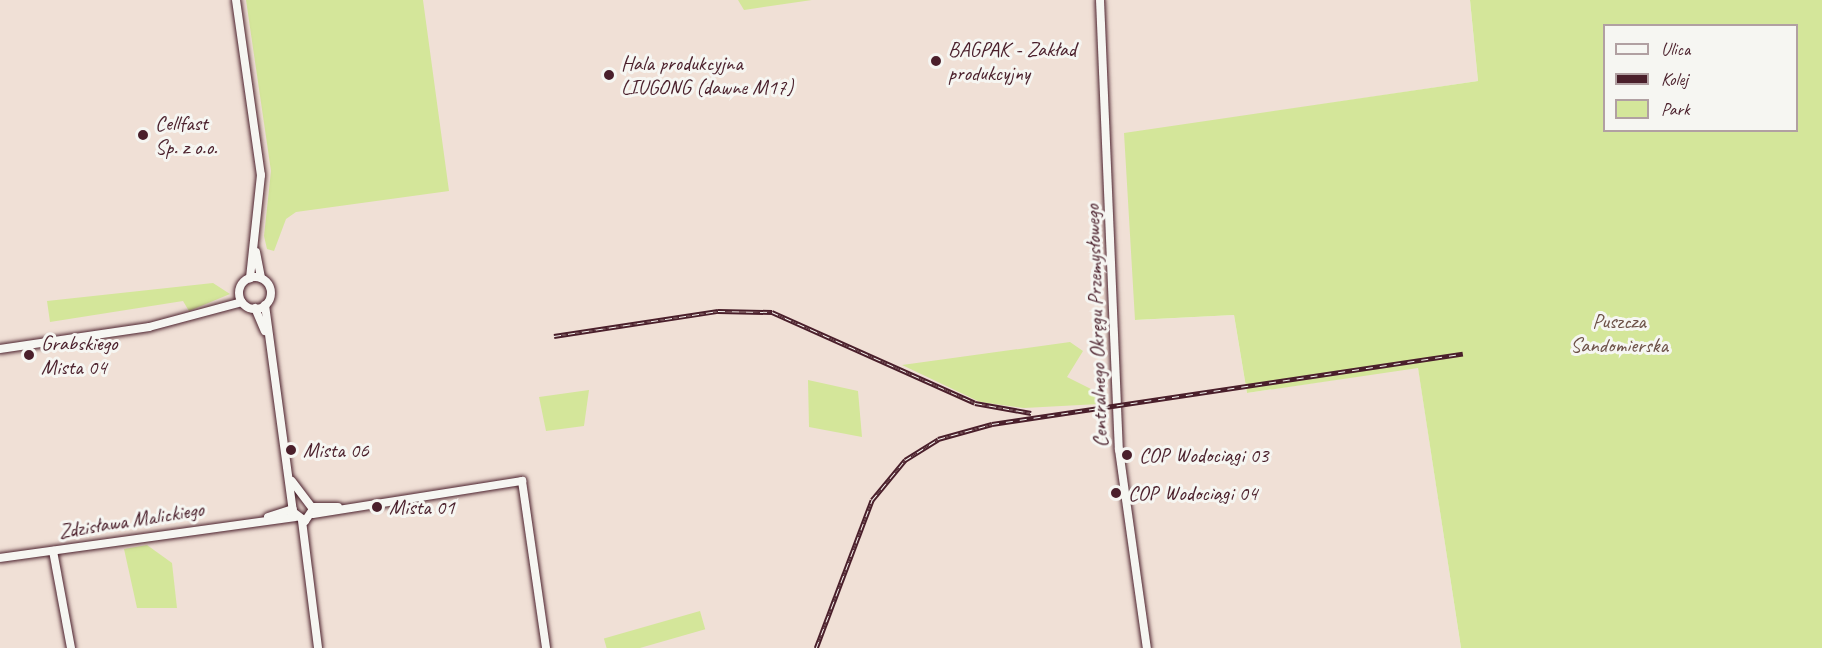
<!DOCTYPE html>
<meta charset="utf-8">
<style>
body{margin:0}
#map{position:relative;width:1822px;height:648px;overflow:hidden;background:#f6f6f2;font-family:Caveat,sans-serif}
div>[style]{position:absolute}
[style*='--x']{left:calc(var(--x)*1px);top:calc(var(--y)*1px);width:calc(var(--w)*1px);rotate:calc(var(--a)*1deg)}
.built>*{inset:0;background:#f0e0d6}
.green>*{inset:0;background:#d4e69a;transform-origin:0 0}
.roads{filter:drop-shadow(0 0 2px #4a1f2b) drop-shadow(0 0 2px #4a1f2b)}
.minor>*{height:8px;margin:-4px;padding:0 4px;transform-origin:4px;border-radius:4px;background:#f6f6f2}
.minor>.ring{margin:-4px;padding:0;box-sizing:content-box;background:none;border:8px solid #f6f6f2;border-radius:50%}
.rail>*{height:4.5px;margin-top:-2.25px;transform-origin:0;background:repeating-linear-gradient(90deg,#f6f6f2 0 7px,#4a1f2b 0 14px);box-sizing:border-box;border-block:2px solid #4a1f2b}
.dots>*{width:16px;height:16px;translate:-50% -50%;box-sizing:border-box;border:3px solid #f6f6f2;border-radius:50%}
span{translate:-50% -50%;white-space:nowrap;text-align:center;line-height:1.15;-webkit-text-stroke:6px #f6f6f2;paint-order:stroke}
.poi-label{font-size:21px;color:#4a1f2b}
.left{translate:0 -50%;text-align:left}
.park-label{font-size:21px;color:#6c5147}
.street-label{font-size:21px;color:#4a1f2b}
.legend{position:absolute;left:1603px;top:24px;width:195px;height:108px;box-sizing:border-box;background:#f6f6f2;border:2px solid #b1a0a2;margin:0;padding:8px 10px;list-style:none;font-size:18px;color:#4a1f2b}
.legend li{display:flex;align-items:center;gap:12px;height:30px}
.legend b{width:30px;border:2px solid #b1a0a2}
</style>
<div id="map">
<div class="built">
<i style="clip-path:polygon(0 0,1470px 0,1478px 81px,1125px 134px,1136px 320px,1234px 315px,1247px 393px,1418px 367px,1461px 648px,0 648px)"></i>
</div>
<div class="green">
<i style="clip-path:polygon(246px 0,423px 0,449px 191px,296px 212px,286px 219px,274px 251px,267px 249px,264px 236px,271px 171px)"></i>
<i style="clip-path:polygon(738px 0,812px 0,744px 10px)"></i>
<i style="clip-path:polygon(evenodd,1470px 0,1822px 0,1822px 648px,1461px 648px,1418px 368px,1247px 393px,1234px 315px,1135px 320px,1124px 133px,1478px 81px,1470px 0,1604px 26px,1796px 26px,1796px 130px,1604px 130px,1604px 26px)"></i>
<i style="clip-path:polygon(213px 283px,230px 294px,189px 311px,183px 301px,50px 322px,47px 301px)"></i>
<i style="clip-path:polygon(1070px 342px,1083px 351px,1067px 377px,1093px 390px,1099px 404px,1024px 408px,980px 402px,902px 365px)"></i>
<i style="clip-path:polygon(808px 380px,858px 391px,862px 437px,809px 427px)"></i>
<i style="clip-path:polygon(589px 390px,584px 426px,546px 431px,539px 397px)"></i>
<i style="clip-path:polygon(147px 545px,172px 563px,177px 608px,137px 608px,124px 549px)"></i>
<i style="left:700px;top:611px;width:19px;height:100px;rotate:74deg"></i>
</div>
<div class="roads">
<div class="minor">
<i style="--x:236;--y:0;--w:177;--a:81.9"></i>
<i style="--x:261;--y:175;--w:104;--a:96.1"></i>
<i style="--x:1100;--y:0;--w:450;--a:87.6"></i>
<i style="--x:1119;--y:450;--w:200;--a:82"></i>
<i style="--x:256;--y:252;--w:26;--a:79"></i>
<i class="ring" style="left:239px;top:277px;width:24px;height:24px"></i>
<i style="--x:265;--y:305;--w:209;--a:82.3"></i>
<i style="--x:293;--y:512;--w:15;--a:37"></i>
<i style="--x:305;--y:521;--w:14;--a:-56"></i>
<i style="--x:313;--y:509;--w:35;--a:-127"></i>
<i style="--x:255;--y:308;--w:25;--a:67"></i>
<i style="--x:0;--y:349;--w:151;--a:-8.4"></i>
<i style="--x:149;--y:327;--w:96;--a:-15"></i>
<i style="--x:312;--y:507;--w:26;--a:0"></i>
<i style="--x:313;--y:514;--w:212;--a:-9"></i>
<i style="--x:522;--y:481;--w:169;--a:81.8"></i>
<i style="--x:268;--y:517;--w:26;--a:-18"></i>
<i style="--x:302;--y:521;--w:128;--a:82.8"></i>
<i style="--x:53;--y:551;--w:99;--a:79.5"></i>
<i style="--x:0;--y:558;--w:298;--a:-7.9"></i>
</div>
</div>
<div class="rail">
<i style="--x:554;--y:336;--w:166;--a:-8.7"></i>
<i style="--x:718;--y:311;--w:54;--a:1.1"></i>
<i style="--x:772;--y:312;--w:222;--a:24.1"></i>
<i style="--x:975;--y:403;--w:57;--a:10.1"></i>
<i style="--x:816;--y:648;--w:158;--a:-69.3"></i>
<i style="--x:872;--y:500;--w:52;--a:-50.5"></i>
<i style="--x:905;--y:460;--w:39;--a:-32"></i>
<i style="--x:938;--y:439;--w:56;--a:-15.5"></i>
<i style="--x:992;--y:424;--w:476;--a:-8.5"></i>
</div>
<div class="dots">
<i style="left:936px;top:61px;background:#4a1f2b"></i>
<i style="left:609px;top:75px;background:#4a1f2b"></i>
<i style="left:143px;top:135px;background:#4a1f2b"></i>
<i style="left:29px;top:355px;background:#4a1f2b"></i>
<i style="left:291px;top:450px;background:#4a1f2b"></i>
<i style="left:1127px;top:455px;background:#4a1f2b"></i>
<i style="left:1116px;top:493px;background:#4a1f2b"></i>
<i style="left:377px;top:507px;background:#4a1f2b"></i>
</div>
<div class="poi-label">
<span class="left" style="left:948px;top:61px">BAGPAK - Zakład<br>produkcyjny</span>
<span class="left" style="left:621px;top:75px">Hala produkcyjna<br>LIUGONG (dawne M17)</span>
<span class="left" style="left:155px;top:135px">Cellfast<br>Sp. z o.o.</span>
<span class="left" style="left:41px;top:355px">Grabskiego<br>Mista 04</span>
<span class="left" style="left:303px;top:450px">Mista 06</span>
<span class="left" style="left:1139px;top:455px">COP Wodociągi 03</span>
<span class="left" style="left:1128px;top:493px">COP Wodociągi 04</span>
<span class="left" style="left:389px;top:507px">Mista 01</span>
</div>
<div class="park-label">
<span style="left:1619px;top:333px">Puszcza<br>Sandomierska</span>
</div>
<div class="street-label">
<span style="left:1096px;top:326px;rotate:-92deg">Centralnego Okręgu Przemysłowego</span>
<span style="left:131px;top:520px;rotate:-9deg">Zdzisława Malickiego</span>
</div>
<ul class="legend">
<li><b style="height:8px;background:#f6f6f2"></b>Ulica</li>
<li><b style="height:8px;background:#4a1f2b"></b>Kolej</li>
<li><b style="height:16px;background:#d4e69a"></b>Park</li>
</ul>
</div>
